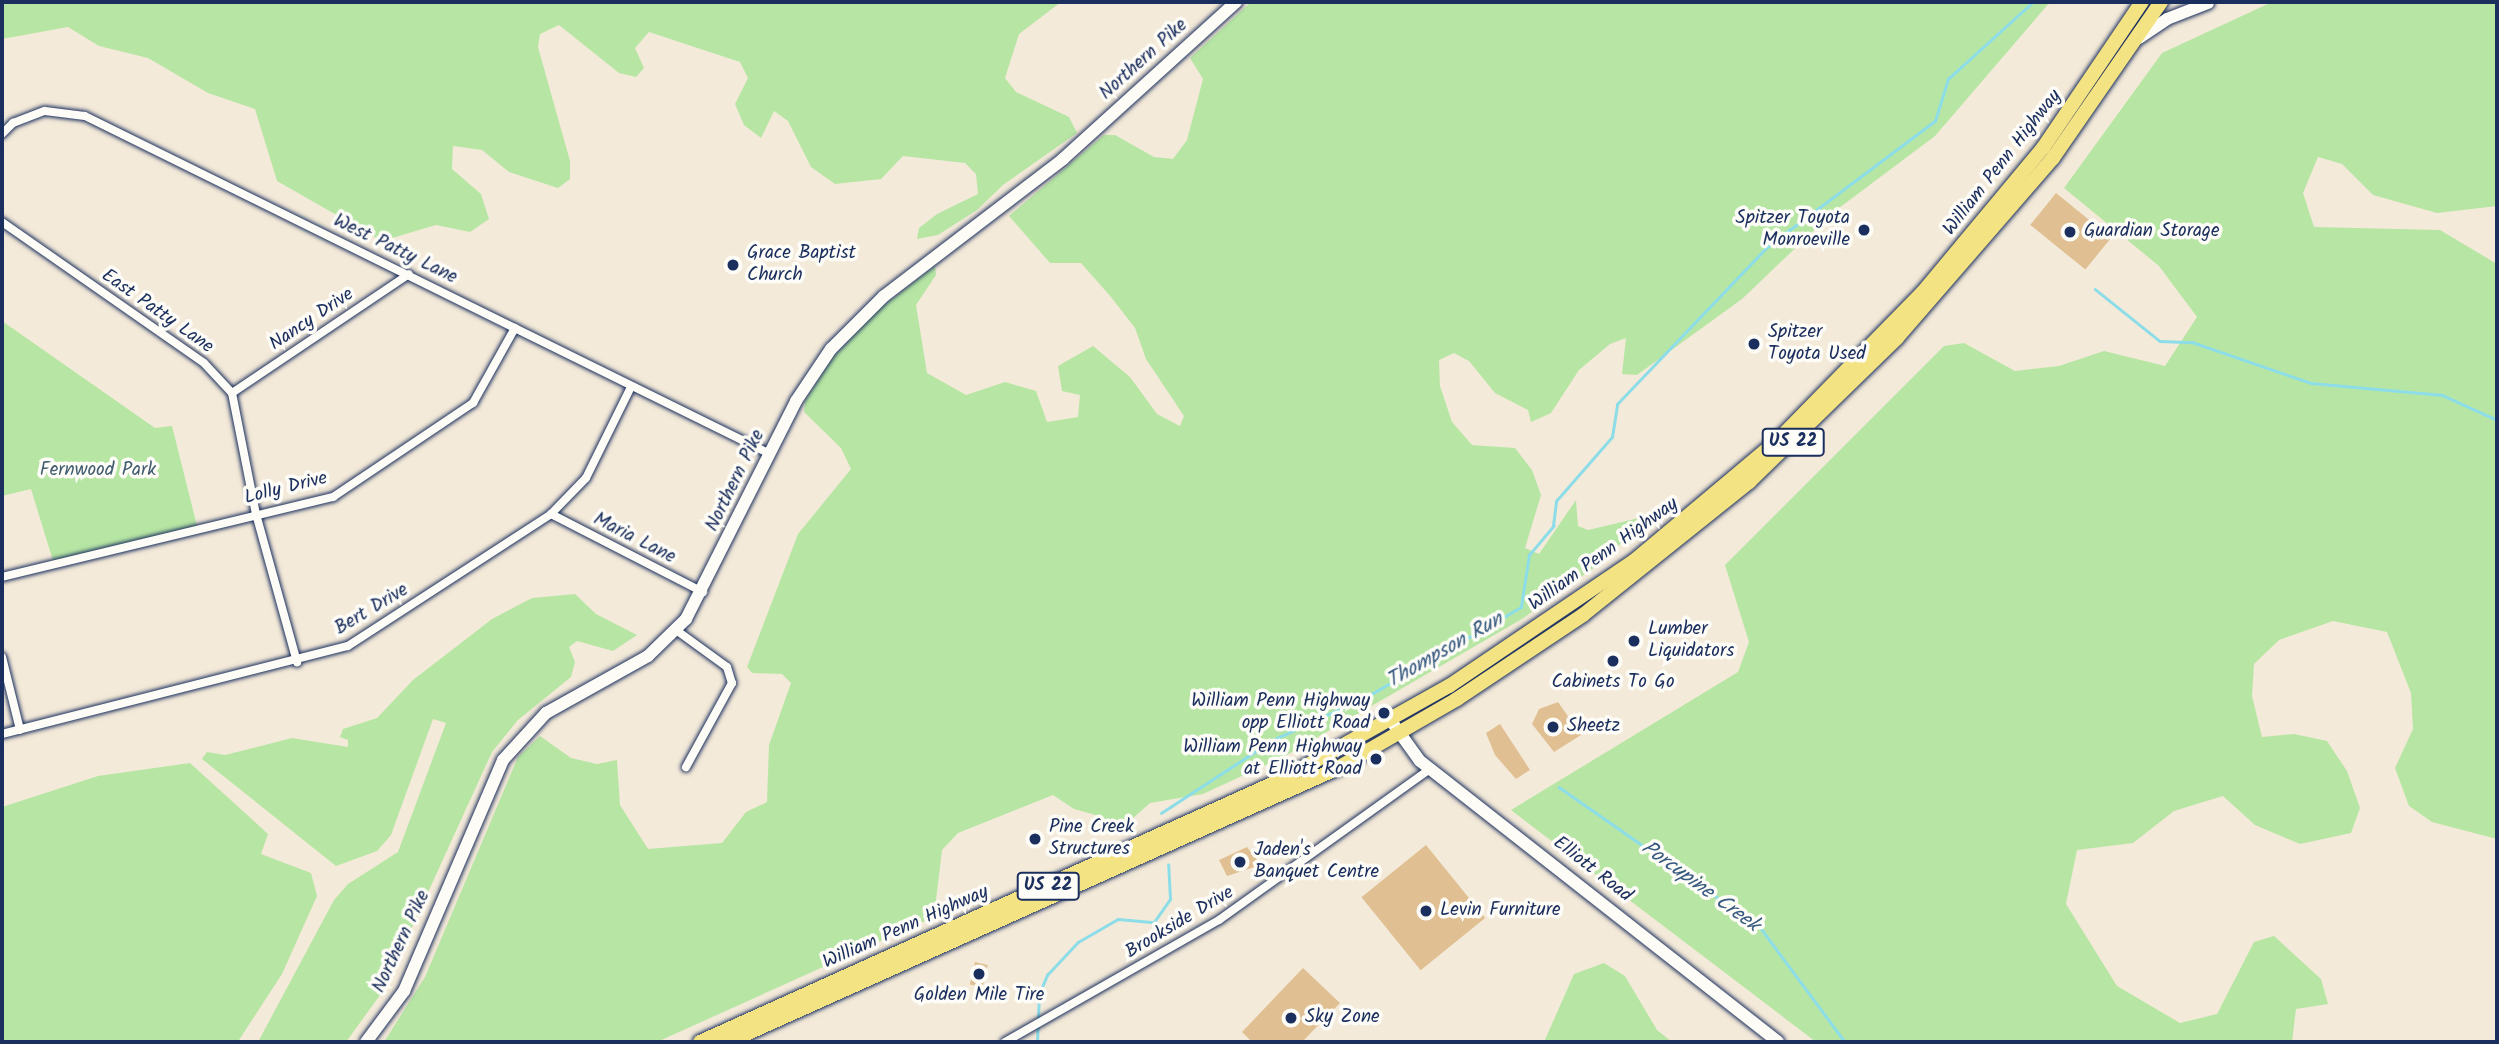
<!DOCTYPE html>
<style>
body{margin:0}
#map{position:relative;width:2499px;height:1044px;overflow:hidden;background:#f4ead9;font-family:Kalam,sans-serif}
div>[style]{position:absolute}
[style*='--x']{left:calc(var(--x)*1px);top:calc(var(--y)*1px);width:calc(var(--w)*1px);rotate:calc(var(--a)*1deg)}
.green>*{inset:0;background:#b7e6a4}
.stream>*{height:2.5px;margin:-1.25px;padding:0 1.25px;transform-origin:1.25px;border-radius:1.25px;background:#8ddde9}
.building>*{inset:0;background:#e0c093;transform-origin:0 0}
.roads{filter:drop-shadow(0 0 2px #1b2f5e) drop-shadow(0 0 2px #1b2f5e)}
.street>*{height:8px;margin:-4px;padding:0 4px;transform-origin:4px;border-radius:4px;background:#fdfcf7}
.secondary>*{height:12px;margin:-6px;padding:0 6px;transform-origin:6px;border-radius:6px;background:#fdfcf7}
.highway>*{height:14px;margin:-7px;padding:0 7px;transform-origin:7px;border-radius:7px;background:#f4e382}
.dots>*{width:19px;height:19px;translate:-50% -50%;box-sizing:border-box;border:4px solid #fdfcf7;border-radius:50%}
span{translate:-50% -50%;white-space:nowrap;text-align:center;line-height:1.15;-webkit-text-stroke:7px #fdfcf7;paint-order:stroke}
.shield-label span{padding:2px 5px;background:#fdfcf7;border:2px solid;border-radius:5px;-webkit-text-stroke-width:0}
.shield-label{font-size:18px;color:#1b2f5e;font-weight:700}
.street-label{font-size:19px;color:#1b2f5e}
.poi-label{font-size:19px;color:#1b2f5e}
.right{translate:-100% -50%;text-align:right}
.left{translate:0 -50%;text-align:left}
.park-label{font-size:19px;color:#425d70}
.water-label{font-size:21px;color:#385a81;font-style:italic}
.frame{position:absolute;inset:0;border:4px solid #1b2f5e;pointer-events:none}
</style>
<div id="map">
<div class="green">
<i style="clip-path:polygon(2px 2px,1061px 2px,1019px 34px,1005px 78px,1016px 92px,1069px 117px,1077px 133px,1003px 185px,977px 210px,938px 235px,917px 239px,919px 228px,937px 214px,978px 194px,976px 174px,965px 163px,903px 156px,881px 179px,835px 184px,811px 167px,788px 121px,774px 111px,761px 138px,744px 125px,735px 104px,748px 78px,740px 62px,649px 32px,635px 48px,644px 68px,636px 77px,619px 73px,559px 25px,540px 34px,538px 47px,570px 161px,570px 179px,558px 188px,509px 172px,482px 150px,453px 146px,452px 169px,481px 194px,489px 219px,470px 232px,436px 225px,382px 241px,277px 181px,255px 109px,208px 93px,148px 58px,99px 46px,68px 27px,2px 39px)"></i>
<i style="clip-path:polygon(1251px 2px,2050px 2px,1935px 136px,1831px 214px,1742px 299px,1637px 375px,1622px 374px,1626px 338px,1610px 344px,1579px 370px,1551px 413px,1531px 422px,1528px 410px,1495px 393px,1469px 361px,1454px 353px,1439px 360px,1440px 386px,1452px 422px,1472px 445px,1515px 448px,1532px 470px,1541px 495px,1525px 548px,1539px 554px,1576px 500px,1578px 526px,1588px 530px,1639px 518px,1637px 528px,1602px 562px,1522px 619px,1285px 756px,1203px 794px,1150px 803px,1115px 834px,1103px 817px,1074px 809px,1053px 795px,958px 833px,942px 850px,934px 917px,657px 1042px,384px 1042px,425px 977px,518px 757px,540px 736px,571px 758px,597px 764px,617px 760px,620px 805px,648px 849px,722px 843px,746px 812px,767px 802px,769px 745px,791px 683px,782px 674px,752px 673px,747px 667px,798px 534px,851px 469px,841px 448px,804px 412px,805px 401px,833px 357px,882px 307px,935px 266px,936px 275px,916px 305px,927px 373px,966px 395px,1005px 382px,1036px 391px,1047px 422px,1078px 417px,1080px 395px,1062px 391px,1058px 366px,1093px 346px,1130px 377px,1157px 414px,1180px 426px,1184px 416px,1146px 359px,1135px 328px,1111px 297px,1081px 263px,1050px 263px,1009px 216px,1104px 135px,1115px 135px,1154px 157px,1173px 159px,1187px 140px,1203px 79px,1190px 58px)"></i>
<i style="clip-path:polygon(2272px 2px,2497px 2px,2497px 206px,2437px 213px,2373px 195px,2342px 164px,2318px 157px,2303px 193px,2314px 227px,2440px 230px,2497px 264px,2497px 839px,2432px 822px,2409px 806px,2395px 768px,2413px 729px,2411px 693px,2387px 632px,2333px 621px,2279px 640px,2254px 664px,2252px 696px,2262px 737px,2294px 734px,2327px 741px,2347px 771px,2360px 808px,2351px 833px,2300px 844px,2255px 825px,2223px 796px,2174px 811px,2133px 843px,2077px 850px,2066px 904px,2117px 986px,2180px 1023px,2217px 1014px,2254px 942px,2274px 936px,2321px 979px,2328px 1004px,2296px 1009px,2292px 1042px,1816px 1042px,1511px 810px,1738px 672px,1749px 642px,1725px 565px,1944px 346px,1964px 343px,2015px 371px,2059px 366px,2104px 351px,2165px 366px,2197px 317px,2159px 266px,2064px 188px,2162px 53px)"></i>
<i style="clip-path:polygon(2px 321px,155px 428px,172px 426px,197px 526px,54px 564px,31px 489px,2px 496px)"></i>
<i style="clip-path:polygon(575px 594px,596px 614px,637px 635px,613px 651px,577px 641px,569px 647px,575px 662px,571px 677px,518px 720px,492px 752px,383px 991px,346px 1042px,258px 1042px,334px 900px,348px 884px,398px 852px,446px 723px,433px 719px,391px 835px,377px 851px,336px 866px,202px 759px,207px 752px,225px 755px,292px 738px,348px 747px,348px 740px,340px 737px,343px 729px,377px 718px,413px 680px,492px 619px,532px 598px)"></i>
<i style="clip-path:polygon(190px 763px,268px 834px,261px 854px,311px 873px,317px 896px,282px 974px,239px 1040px,2px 1042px,2px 807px,98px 776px)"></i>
<i style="clip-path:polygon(1604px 963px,1625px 976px,1657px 1030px,1672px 1042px,1544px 1042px,1574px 974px)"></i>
</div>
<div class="stream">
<i style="--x:2095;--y:289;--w:83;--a:38.7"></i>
<i style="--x:2160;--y:341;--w:32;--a:2"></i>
<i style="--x:2192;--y:342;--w:126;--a:19"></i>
<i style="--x:2311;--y:383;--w:132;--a:5.2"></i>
<i style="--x:2442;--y:395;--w:60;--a:24.4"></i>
<i style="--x:1559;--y:787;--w:245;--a:34.9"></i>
<i style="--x:1760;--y:927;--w:143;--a:53.5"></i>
<i style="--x:1161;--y:813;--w:134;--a:-33.1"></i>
<i style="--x:1273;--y:740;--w:105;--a:-24.9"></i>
<i style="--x:1368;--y:696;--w:177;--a:-30.2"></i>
<i style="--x:1521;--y:607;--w:53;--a:-81.3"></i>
<i style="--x:1529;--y:555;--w:38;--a:-50"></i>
<i style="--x:1553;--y:526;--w:25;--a:-83"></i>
<i style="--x:1556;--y:501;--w:85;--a:-48.8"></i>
<i style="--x:1612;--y:437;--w:33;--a:-81"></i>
<i style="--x:1617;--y:404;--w:217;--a:-46.3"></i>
<i style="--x:1767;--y:247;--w:210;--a:-36.9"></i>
<i style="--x:1935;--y:121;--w:44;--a:-72.8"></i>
<i style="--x:1948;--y:79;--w:115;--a:-42.2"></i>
<i style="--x:1037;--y:1042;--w:48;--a:-87.6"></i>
<i style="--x:1039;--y:994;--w:21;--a:-67"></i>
<i style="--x:1047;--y:975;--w:45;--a:-46.8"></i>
<i style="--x:1078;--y:942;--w:46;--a:-29.9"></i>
<i style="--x:1118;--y:919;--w:36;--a:5"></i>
<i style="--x:1154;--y:922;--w:28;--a:-55"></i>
<i style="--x:1170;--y:899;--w:34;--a:-93"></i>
</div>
<div class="building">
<i style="left:2056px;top:193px;width:71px;height:41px;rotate:39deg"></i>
<i style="clip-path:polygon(1558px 702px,1581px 735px,1554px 752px,1532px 724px,1539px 709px)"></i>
<i style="clip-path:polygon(1500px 724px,1530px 770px,1516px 779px,1495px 755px,1486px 733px)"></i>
<i style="left:1426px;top:845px;width:94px;height:83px;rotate:51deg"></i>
<i style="clip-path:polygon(1247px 847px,1261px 865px,1227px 876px,1219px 860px)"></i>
<i style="left:975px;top:962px;width:13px;height:23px;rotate:13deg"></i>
<i style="clip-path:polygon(1303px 968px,1340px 1003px,1302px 1042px,1252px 1042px,1242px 1032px)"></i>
</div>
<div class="roads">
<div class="street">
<i style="--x:2;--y:134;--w:16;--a:-45"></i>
<i style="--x:13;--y:123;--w:34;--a:-21"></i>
<i style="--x:45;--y:111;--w:40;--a:7.1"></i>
<i style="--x:85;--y:116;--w:764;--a:26.26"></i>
<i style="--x:2;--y:222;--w:246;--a:34.9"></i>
<i style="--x:204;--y:363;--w:41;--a:47"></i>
<i style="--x:232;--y:393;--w:123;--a:78.8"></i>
<i style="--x:256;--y:514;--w:154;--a:74.5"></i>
<i style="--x:232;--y:393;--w:213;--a:-33.9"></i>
<i style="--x:551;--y:514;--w:171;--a:27.2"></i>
<i style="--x:2;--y:577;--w:341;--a:-13.6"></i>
<i style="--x:333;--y:497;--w:169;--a:-33.9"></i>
<i style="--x:473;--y:403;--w:86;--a:-60.8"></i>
<i style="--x:676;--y:630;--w:63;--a:36"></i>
<i style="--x:727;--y:667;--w:17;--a:73"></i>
<i style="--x:732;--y:683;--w:96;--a:118.7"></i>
<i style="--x:2;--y:657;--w:75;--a:76.1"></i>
<i style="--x:2;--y:734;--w:357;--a:-14.3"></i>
<i style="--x:348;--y:646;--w:242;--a:-33"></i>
<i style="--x:551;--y:514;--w:50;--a:-45.8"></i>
<i style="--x:586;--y:478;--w:102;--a:-63.7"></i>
<i style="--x:1005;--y:1042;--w:246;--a:-29.7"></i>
<i style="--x:1219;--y:920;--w:259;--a:-35.6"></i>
</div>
<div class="secondary">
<i style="--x:2139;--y:38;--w:34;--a:-34"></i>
<i style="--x:2167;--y:19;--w:44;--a:-21.3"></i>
<i style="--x:1394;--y:725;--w:44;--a:54.2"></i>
<i style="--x:1420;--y:761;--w:455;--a:38.1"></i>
<i style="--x:366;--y:1042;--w:64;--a:-53.3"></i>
<i style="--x:404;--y:991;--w:251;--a:-66.8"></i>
<i style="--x:503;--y:760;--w:64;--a:-47.5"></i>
<i style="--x:546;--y:713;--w:117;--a:-29.2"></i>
<i style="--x:648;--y:656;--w:53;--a:-44.2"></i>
<i style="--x:686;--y:619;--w:244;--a:-63.2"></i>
<i style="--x:796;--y:401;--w:63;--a:-56.1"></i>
<i style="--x:831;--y:349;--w:75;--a:-45"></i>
<i style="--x:884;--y:296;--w:225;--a:-37.4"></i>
<i style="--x:1063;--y:159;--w:234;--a:-42.2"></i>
</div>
<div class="highway">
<i style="--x:700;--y:1042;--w:640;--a:-24.28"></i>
<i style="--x:1283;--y:779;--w:190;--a:-29.3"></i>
<i style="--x:1449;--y:686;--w:225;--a:-34.1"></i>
<i style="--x:1635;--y:560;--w:188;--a:-40"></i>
<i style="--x:1779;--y:439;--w:204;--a:-45.6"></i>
<i style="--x:1922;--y:293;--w:189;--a:-50.2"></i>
<i style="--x:2043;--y:148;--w:176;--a:-55.9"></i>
<i style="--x:728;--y:1042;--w:666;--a:-24.18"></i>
<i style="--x:1336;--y:769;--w:140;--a:-30"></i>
<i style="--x:1457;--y:699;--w:151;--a:-33.7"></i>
<i style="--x:1583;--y:615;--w:213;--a:-38.7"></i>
<i style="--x:1749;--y:482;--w:206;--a:-44.2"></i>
<i style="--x:1897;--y:338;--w:238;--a:-49.1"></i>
<i style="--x:2053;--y:158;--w:190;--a:-55.3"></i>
</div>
</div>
<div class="dots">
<i style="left:1864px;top:230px;background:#1b2f5e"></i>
<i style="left:2070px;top:232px;background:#1b2f5e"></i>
<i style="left:733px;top:265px;background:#1b2f5e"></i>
<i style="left:1754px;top:344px;background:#1b2f5e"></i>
<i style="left:1634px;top:641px;background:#1b2f5e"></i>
<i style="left:1613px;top:661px;background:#1b2f5e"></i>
<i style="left:1384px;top:713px;background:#1b2f5e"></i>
<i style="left:1553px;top:727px;background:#1b2f5e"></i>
<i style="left:1376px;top:759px;background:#1b2f5e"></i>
<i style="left:1035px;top:839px;background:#1b2f5e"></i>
<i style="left:1240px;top:862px;background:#1b2f5e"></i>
<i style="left:1426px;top:911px;background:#1b2f5e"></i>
<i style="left:979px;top:974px;background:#1b2f5e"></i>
<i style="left:1291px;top:1018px;background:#1b2f5e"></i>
</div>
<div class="shield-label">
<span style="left:1793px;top:442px">US 22</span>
<span style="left:1048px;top:886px">US 22</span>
</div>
<div class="street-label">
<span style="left:1144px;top:60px;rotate:-42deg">Northern Pike</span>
<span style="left:2003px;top:163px;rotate:-52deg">William Penn Highway</span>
<span style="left:395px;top:250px;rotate:26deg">West Patty Lane</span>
<span style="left:157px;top:312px;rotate:35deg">East Patty Lane</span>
<span style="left:312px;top:320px;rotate:-34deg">Nancy Drive</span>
<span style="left:736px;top:481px;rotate:-64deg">Northern Pike</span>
<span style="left:286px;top:489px;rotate:-14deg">Lolly Drive</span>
<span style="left:634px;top:539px;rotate:27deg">Maria Lane</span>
<span style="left:1604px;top:555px;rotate:-36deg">William Penn Highway</span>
<span style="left:372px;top:610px;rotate:-31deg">Bert Drive</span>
<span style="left:1592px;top:870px;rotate:38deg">Elliott Road</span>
<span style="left:1180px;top:923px;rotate:-31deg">Brookside Drive</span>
<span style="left:906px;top:928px;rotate:-24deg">William Penn Highway</span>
<span style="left:402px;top:942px;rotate:-65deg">Northern Pike</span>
</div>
<div class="poi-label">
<span class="right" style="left:1850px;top:230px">Spitzer Toyota<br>Monroeville</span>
<span class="left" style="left:2084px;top:232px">Guardian Storage</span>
<span class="left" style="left:747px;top:265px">Grace Baptist<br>Church</span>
<span class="left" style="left:1768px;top:344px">Spitzer<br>Toyota Used</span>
<span class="left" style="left:1648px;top:641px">Lumber<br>Liquidators</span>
<span style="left:1613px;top:683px">Cabinets To Go</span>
<span class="right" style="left:1370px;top:713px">William Penn Highway<br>opp Elliott Road</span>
<span class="left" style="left:1567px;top:727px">Sheetz</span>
<span class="right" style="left:1362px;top:759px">William Penn Highway<br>at Elliott Road</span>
<span class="left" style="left:1049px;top:839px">Pine Creek<br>Structures</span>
<span class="left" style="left:1254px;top:862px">Jaden's<br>Banquet Centre</span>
<span class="left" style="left:1440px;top:911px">Levin Furniture</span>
<span style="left:979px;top:996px">Golden Mile Tire</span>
<span class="left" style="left:1305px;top:1018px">Sky Zone</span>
</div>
<div class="park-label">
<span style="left:98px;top:471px">Fernwood Park</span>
</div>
<div class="water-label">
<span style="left:1445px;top:651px;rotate:-30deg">Thompson Run</span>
<span style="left:1700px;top:887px;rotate:36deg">Porcupine Creek</span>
</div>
<div class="frame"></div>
</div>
